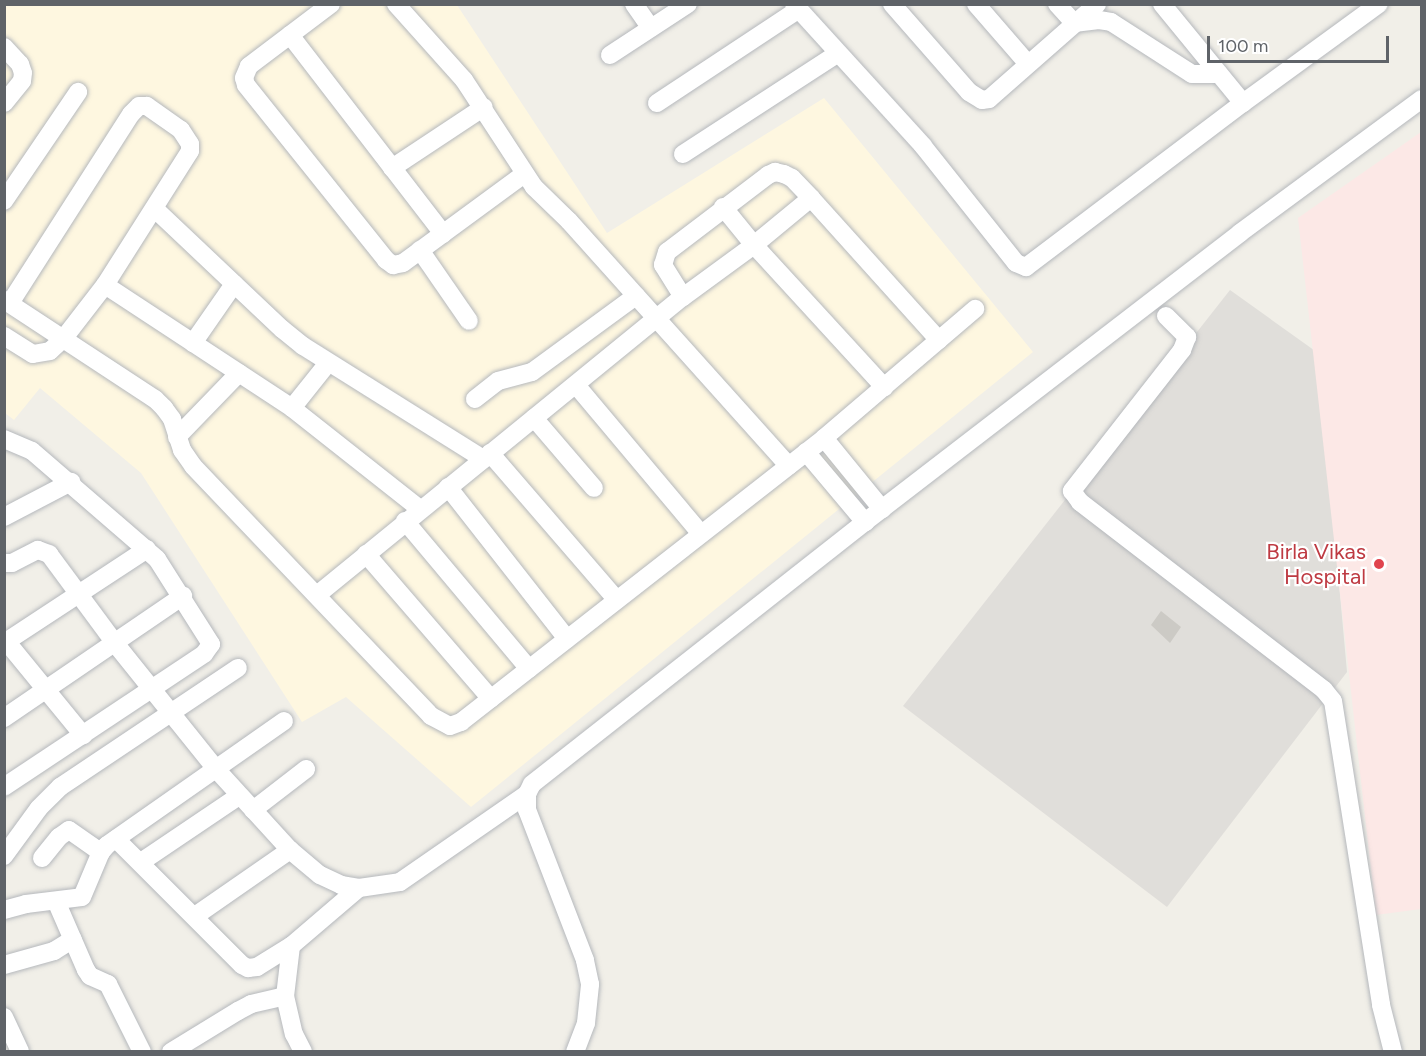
<!DOCTYPE html>
<style>
body{margin:0}
#map{position:relative;width:1426px;height:1056px;overflow:hidden;background:#f1efe8;font-family:Figtree,sans-serif}
div>[style]{position:absolute}
[style*='--x']{left:calc(var(--x)*1px);top:calc(var(--y)*1px);width:calc(var(--w)*1px);rotate:calc(var(--a)*1deg)}
.commercial>*{inset:0;background:#fef7e0}
.industrial>*{inset:0;background:#e0deda}
.medical>*{inset:0;background:#fce8e6}
.building>*{inset:0;background:#cccac5}
.roads{filter:drop-shadow(0 0 2px #b5b8bc) drop-shadow(0 0 2px #b5b8bc)}
.minor>*{height:18px;margin:-9px;padding:0 9px;transform-origin:9px;border-radius:9px;background:#fff}
.dots>*{width:16px;height:16px;translate:-50% -50%;box-sizing:border-box;border:3px solid #fff;border-radius:50%}
span{translate:-50% -50%;white-space:nowrap;text-align:center;line-height:1.15;-webkit-text-stroke:4.5px #fff;paint-order:stroke}
.health-label{font-size:22px;color:#be3a42}
.right{translate:-100% -50%;text-align:right}
.frame{position:absolute;inset:0;border:6px solid #5f6368;pointer-events:none}
.scale{position:absolute;left:1207px;top:36px;width:182px;height:27px;box-sizing:border-box;border:3px solid #5f6368;border-top:0;padding-left:8px;font-size:18px;line-height:21px;white-space:nowrap;color:#5f6368;-webkit-text-stroke:4px #fff;paint-order:stroke}
</style>
<div id="map">
<div class="commercial">
<i style="clip-path:polygon(4px 5px,457px 5px,607px 233px,824px 98px,1033px 352px,471px 807px,346px 697px,302px 722px,141px 473px,40px 388px,14px 420px,5px 413px)"></i>
</div>
<div class="industrial">
<i style="clip-path:polygon(1230px 290px,1318px 353px,1347px 672px,1167px 907px,903px 706px)"></i>
</div>
<div class="medical">
<i style="clip-path:polygon(1421px 132px,1421px 909px,1376px 915px,1298px 218px)"></i>
</div>
<div class="building">
<i style="clip-path:polygon(1161px 611px,1181px 627px,1170px 643px,1151px 625px)"></i>
</div>
<div class="roads">
<div class="minor">
<i style="--x:331;--y:4;--w:103;--a:142.9"></i>
<i style="--x:249;--y:66;--w:13;--a:113"></i>
<i style="--x:244;--y:78;--w:7;--a:74"></i>
<i style="--x:246;--y:85;--w:224;--a:51.3"></i>
<i style="--x:386;--y:260;--w:9;--a:36"></i>
<i style="--x:393;--y:265;--w:10;--a:-11"></i>
<i style="--x:403;--y:263;--w:150;--a:-36.3"></i>
<i style="--x:396;--y:4;--w:102;--a:48.2"></i>
<i style="--x:464;--y:80;--w:128;--a:56.8"></i>
<i style="--x:534;--y:187;--w:49;--a:44.2"></i>
<i style="--x:569;--y:221;--w:329;--a:48.1"></i>
<i style="--x:634;--y:4;--w:29;--a:55"></i>
<i style="--x:794;--y:4;--w:192;--a:47.7"></i>
<i style="--x:923;--y:146;--w:149;--a:51.5"></i>
<i style="--x:1016;--y:263;--w:11;--a:22"></i>
<i style="--x:1026;--y:267;--w:272;--a:-37.1"></i>
<i style="--x:1243;--y:103;--w:168;--a:-36.1"></i>
<i style="--x:892;--y:4;--w:117;--a:48.8"></i>
<i style="--x:969;--y:92;--w:15;--a:32"></i>
<i style="--x:982;--y:100;--w:7;--a:-8"></i>
<i style="--x:989;--y:99;--w:144;--a:-41.3"></i>
<i style="--x:976;--y:4;--w:79;--a:49.1"></i>
<i style="--x:1057;--y:4;--w:25;--a:48"></i>
<i style="--x:1074;--y:23;--w:25;--a:-7"></i>
<i style="--x:1099;--y:20;--w:12;--a:9"></i>
<i style="--x:1111;--y:22;--w:96;--a:32.7"></i>
<i style="--x:1192;--y:74;--w:27;--a:0"></i>
<i style="--x:1162;--y:4;--w:128;--a:50.7"></i>
<i style="--x:290;--y:35;--w:251;--a:52.4"></i>
<i style="--x:4;--y:47;--w:23;--a:47"></i>
<i style="--x:20;--y:64;--w:9;--a:72"></i>
<i style="--x:23;--y:73;--w:8;--a:97"></i>
<i style="--x:22;--y:81;--w:28;--a:129"></i>
<i style="--x:610;--y:55;--w:93;--a:-33.2"></i>
<i style="--x:657;--y:103;--w:170;--a:-33.5"></i>
<i style="--x:683;--y:154;--w:184;--a:-33"></i>
<i style="--x:392;--y:168;--w:110;--a:-33.5"></i>
<i style="--x:4;--y:201;--w:132;--a:-55.8"></i>
<i style="--x:723;--y:207;--w:49;--a:50.8"></i>
<i style="--x:754;--y:245;--w:193;--a:47.5"></i>
<i style="--x:155;--y:209;--w:175;--a:43.4"></i>
<i style="--x:282;--y:329;--w:27;--a:39"></i>
<i style="--x:303;--y:346;--w:213;--a:32.1"></i>
<i style="--x:420;--y:250;--w:86;--a:55.4"></i>
<i style="--x:105;--y:285;--w:224;--a:33.3"></i>
<i style="--x:292;--y:408;--w:163;--a:38.3"></i>
<i style="--x:683;--y:297;--w:38;--a:-122"></i>
<i style="--x:663;--y:265;--w:14;--a:-73"></i>
<i style="--x:667;--y:252;--w:127;--a:-37.3"></i>
<i style="--x:768;--y:175;--w:8;--a:-23"></i>
<i style="--x:775;--y:172;--w:9;--a:13"></i>
<i style="--x:784;--y:174;--w:9;--a:27"></i>
<i style="--x:792;--y:178;--w:28;--a:46"></i>
<i style="--x:811;--y:198;--w:191;--a:48"></i>
<i style="--x:4;--y:300;--w:181;--a:33.3"></i>
<i style="--x:155;--y:399;--w:13;--a:45"></i>
<i style="--x:164;--y:408;--w:14;--a:54"></i>
<i style="--x:172;--y:419;--w:33;--a:72"></i>
<i style="--x:182;--y:450;--w:19;--a:55"></i>
<i style="--x:193;--y:466;--w:345;--a:46.4"></i>
<i style="--x:431;--y:716;--w:21;--a:28"></i>
<i style="--x:450;--y:726;--w:12;--a:-20"></i>
<i style="--x:461;--y:722;--w:461;--a:-38"></i>
<i style="--x:824;--y:438;--w:199;--a:-40.5"></i>
<i style="--x:1166;--y:316;--w:30;--a:45"></i>
<i style="--x:1187;--y:337;--w:14;--a:111"></i>
<i style="--x:1182;--y:350;--w:179;--a:128"></i>
<i style="--x:1072;--y:491;--w:14;--a:54"></i>
<i style="--x:1080;--y:502;--w:308;--a:37.6"></i>
<i style="--x:1324;--y:690;--w:14;--a:51"></i>
<i style="--x:1333;--y:701;--w:308;--a:81"></i>
<i style="--x:1381;--y:1005;--w:49;--a:75.7"></i>
<i style="--x:4;--y:336;--w:34;--a:32"></i>
<i style="--x:33;--y:354;--w:17;--a:-10"></i>
<i style="--x:50;--y:351;--w:19;--a:-43"></i>
<i style="--x:64;--y:338;--w:67;--a:-52.3"></i>
<i style="--x:105;--y:285;--w:159;--a:-57.6"></i>
<i style="--x:190;--y:151;--w:7;--a:-90"></i>
<i style="--x:190;--y:144;--w:17;--a:-123"></i>
<i style="--x:181;--y:130;--w:42;--a:-144.8"></i>
<i style="--x:147;--y:106;--w:8;--a:180"></i>
<i style="--x:139;--y:106;--w:11;--a:135"></i>
<i style="--x:131;--y:114;--w:224;--a:122.6"></i>
<i style="--x:193;--y:343;--w:72;--a:-55.2"></i>
<i style="--x:576;--y:385;--w:194;--a:50"></i>
<i style="--x:475;--y:399;--w:29;--a:-38"></i>
<i style="--x:498;--y:381;--w:35;--a:-15"></i>
<i style="--x:532;--y:372;--w:129;--a:-36.2"></i>
<i style="--x:292;--y:408;--w:58;--a:-51.3"></i>
<i style="--x:534;--y:418;--w:92;--a:49.4"></i>
<i style="--x:177;--y:437;--w:89;--a:-45.9"></i>
<i style="--x:824;--y:438;--w:92;--a:50.8"></i>
<i style="--x:4;--y:439;--w:30;--a:23"></i>
<i style="--x:32;--y:451;--w:165;--a:40.8"></i>
<i style="--x:157;--y:559;--w:101;--a:57.6"></i>
<i style="--x:211;--y:644;--w:12;--a:125"></i>
<i style="--x:204;--y:654;--w:240;--a:146.4"></i>
<i style="--x:806;--y:452;--w:92;--a:49.9"></i>
<i style="--x:490;--y:453;--w:194;--a:49.2"></i>
<i style="--x:448;--y:487;--w:193;--a:51.9"></i>
<i style="--x:4;--y:517;--w:76;--a:-27.6"></i>
<i style="--x:405;--y:521;--w:193;--a:50"></i>
<i style="--x:366;--y:554;--w:191;--a:49.2"></i>
<i style="--x:4;--y:563;--w:8;--a:0"></i>
<i style="--x:12;--y:563;--w:29;--a:-27"></i>
<i style="--x:38;--y:550;--w:12;--a:20"></i>
<i style="--x:49;--y:554;--w:109;--a:53.5"></i>
<i style="--x:114;--y:642;--w:163;--a:51.2"></i>
<i style="--x:216;--y:769;--w:110;--a:47.6"></i>
<i style="--x:290;--y:850;--w:39;--a:40"></i>
<i style="--x:320;--y:875;--w:23;--a:25"></i>
<i style="--x:341;--y:885;--w:18;--a:9"></i>
<i style="--x:359;--y:888;--w:41;--a:-8.3"></i>
<i style="--x:400;--y:882;--w:155;--a:-34.7"></i>
<i style="--x:317;--y:595;--w:472;--a:-39.2"></i>
<i style="--x:683;--y:297;--w:88;--a:-36.2"></i>
<i style="--x:754;--y:245;--w:74;--a:-39.5"></i>
<i style="--x:6;--y:641;--w:122;--a:50.7"></i>
<i style="--x:4;--y:643;--w:171;--a:-33.3"></i>
<i style="--x:4;--y:718;--w:217;--a:-34.3"></i>
<i style="--x:253;--y:810;--w:67;--a:-37.7"></i>
<i style="--x:116;--y:839;--w:178;--a:45"></i>
<i style="--x:242;--y:965;--w:7;--a:27"></i>
<i style="--x:248;--y:968;--w:9;--a:-6"></i>
<i style="--x:257;--y:967;--w:40;--a:-32"></i>
<i style="--x:291;--y:946;--w:89;--a:-40.5"></i>
<i style="--x:4;--y:856;--w:59;--a:-53.9"></i>
<i style="--x:39;--y:808;--w:30;--a:-45"></i>
<i style="--x:60;--y:787;--w:214;--a:-33.8"></i>
<i style="--x:42;--y:858;--w:27;--a:-51"></i>
<i style="--x:59;--y:837;--w:12;--a:-35"></i>
<i style="--x:69;--y:830;--w:39;--a:35"></i>
<i style="--x:141;--y:862;--w:118;--a:-34"></i>
<i style="--x:56;--y:901;--w:75;--a:66.5"></i>
<i style="--x:86;--y:970;--w:7;--a:56"></i>
<i style="--x:90;--y:976;--w:20;--a:24"></i>
<i style="--x:108;--y:984;--w:76;--a:63.4"></i>
<i style="--x:4;--y:910;--w:23;--a:-15"></i>
<i style="--x:26;--y:904;--w:56;--a:-7.1"></i>
<i style="--x:82;--y:897;--w:49;--a:-67.1"></i>
<i style="--x:101;--y:852;--w:9;--a:-49"></i>
<i style="--x:107;--y:845;--w:216;--a:-35"></i>
<i style="--x:195;--y:916;--w:116;--a:-34.8"></i>
<i style="--x:291;--y:946;--w:50;--a:96.8"></i>
<i style="--x:285;--y:996;--w:39;--a:77"></i>
<i style="--x:294;--y:1034;--w:20;--a:63"></i>
<i style="--x:4;--y:965;--w:52;--a:-15.6"></i>
<i style="--x:54;--y:951;--w:22;--a:-32"></i>
<i style="--x:4;--y:1017;--w:38;--a:65"></i>
<i style="--x:171;--y:1052;--w:79;--a:-31.5"></i>
<i style="--x:238;--y:1011;--w:15;--a:-28"></i>
<i style="--x:251;--y:1004;--w:35;--a:-13"></i>
<i style="--x:575;--y:1052;--w:31;--a:-69"></i>
<i style="--x:586;--y:1023;--w:39;--a:-84"></i>
<i style="--x:590;--y:984;--w:25;--a:-102"></i>
<i style="--x:585;--y:960;--w:161;--a:-111.1"></i>
<i style="--x:527;--y:810;--w:16;--a:-90"></i>
<i style="--x:527;--y:794;--w:11;--a:-63"></i>
<i style="--x:532;--y:784;--w:424;--a:-38.2"></i>
<i style="--x:865;--y:522;--w:473;--a:-37.6"></i>
<i style="--x:1240;--y:233;--w:226;--a:-36.4"></i>
</div>
</div>
<div class="dots">
<i style="left:1379px;top:564px;background:#e0444e"></i>
</div>
<div class="health-label">
<span class="right" style="left:1366px;top:564px">Birla Vikas<br>Hospital</span>
</div>
<div class="frame"></div>
<div class="scale">100 m</div>
</div>
